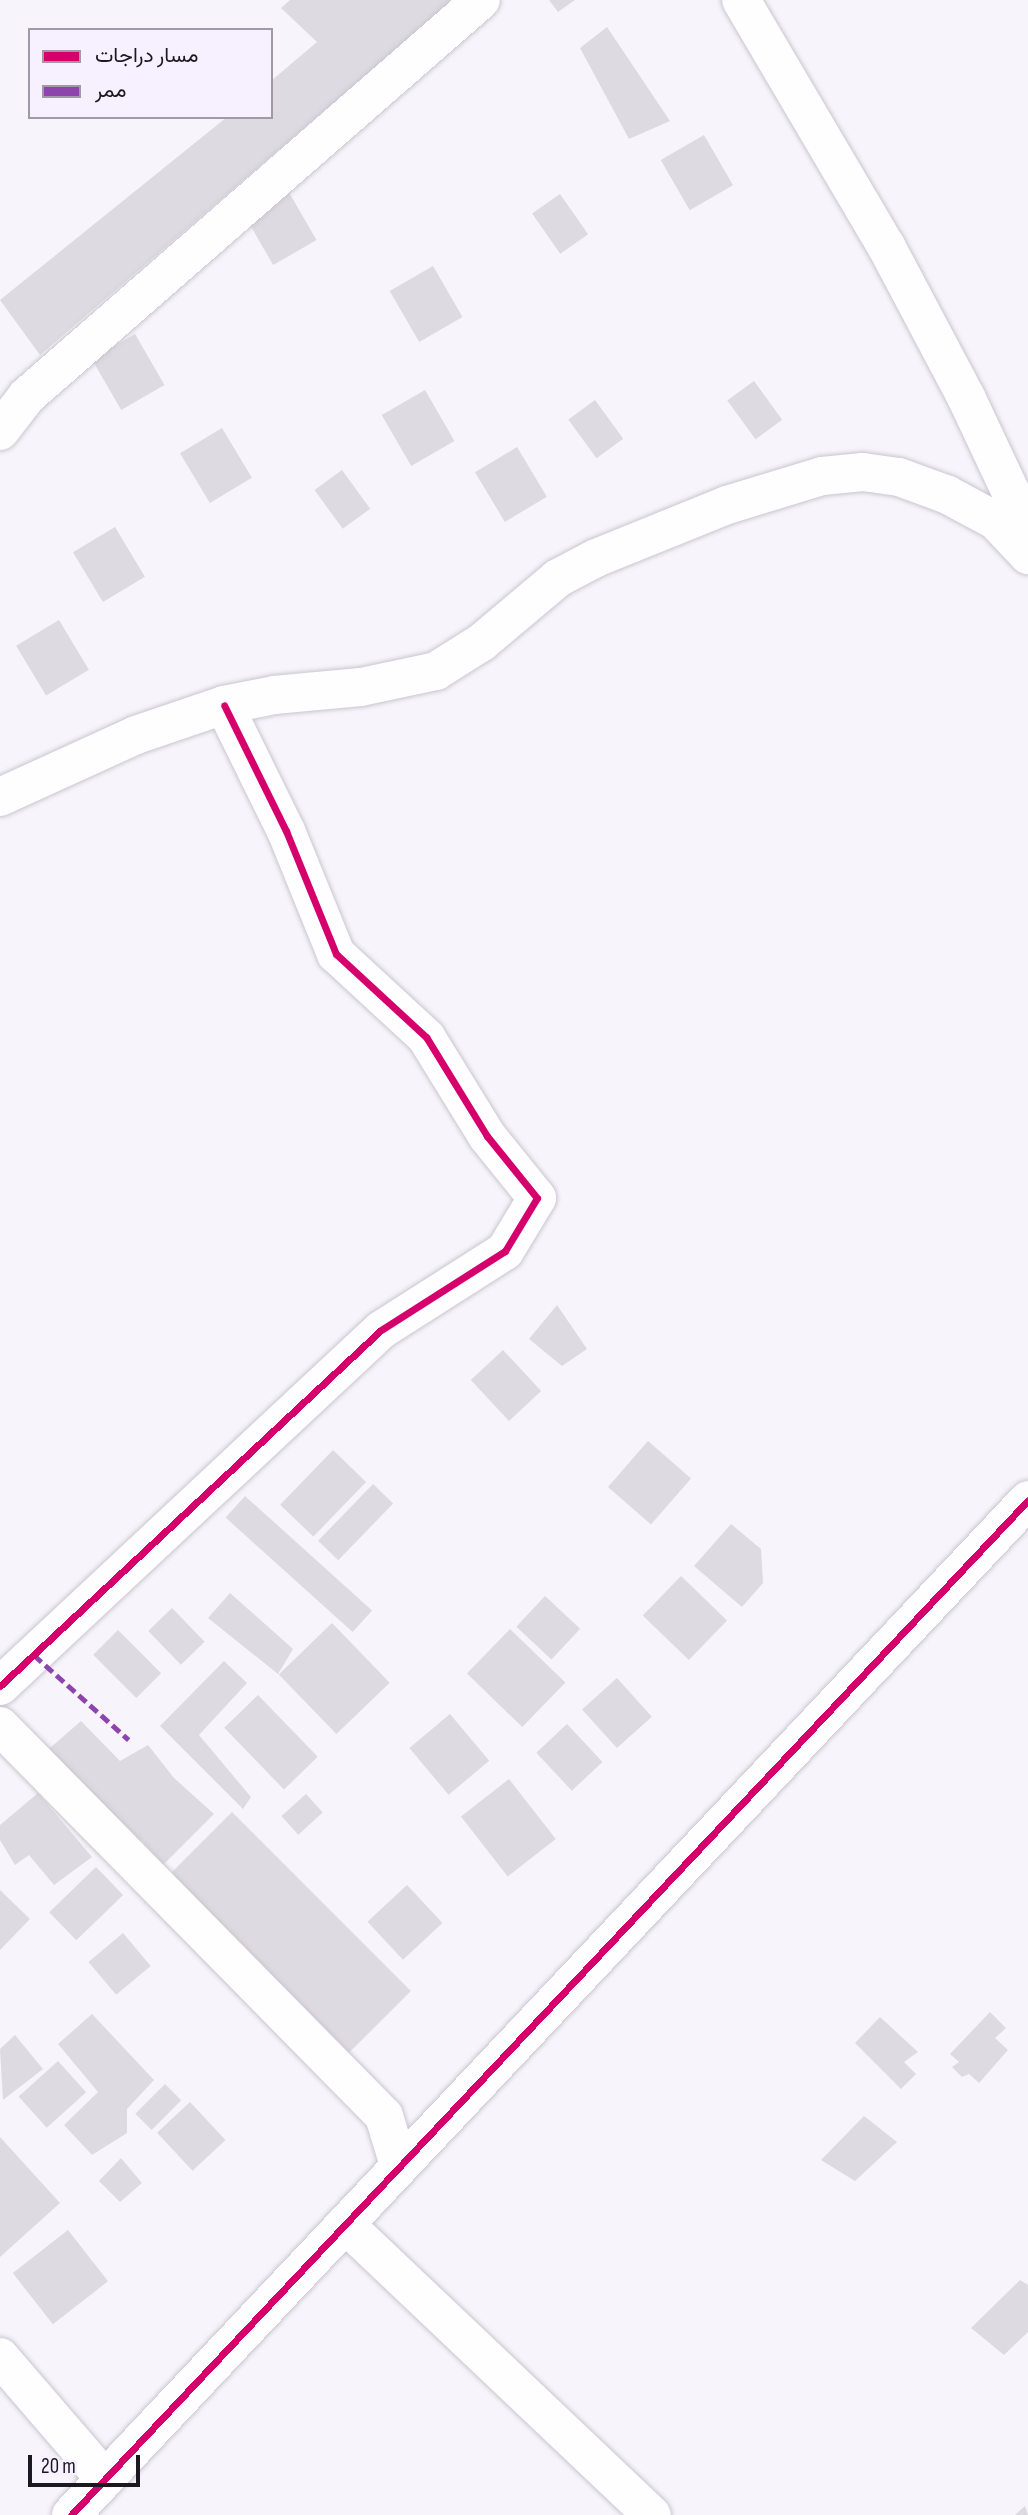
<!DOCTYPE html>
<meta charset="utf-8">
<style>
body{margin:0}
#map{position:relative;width:1028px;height:2515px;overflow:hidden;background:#f7f4fc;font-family:"Sofia Sans Condensed",Vazirmatn,sans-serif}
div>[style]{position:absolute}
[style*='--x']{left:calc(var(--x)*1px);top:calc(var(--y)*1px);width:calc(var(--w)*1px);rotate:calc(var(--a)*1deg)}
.building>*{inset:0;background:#dedae2;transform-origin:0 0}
.roads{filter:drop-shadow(0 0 2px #c9c6ce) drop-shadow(0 0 2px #c9c6ce)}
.minor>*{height:38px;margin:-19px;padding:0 19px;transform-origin:19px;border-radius:19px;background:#fefdff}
.quiet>*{height:5px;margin-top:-2.5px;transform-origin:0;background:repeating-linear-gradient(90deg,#8e44ad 0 10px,transparent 0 15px)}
.cycleway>*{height:7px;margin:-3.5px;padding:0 3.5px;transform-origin:3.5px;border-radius:3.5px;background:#d6006c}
span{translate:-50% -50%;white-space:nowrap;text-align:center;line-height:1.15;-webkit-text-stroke:5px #f7f0ff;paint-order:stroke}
.legend{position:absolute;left:28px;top:28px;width:245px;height:91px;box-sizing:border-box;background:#f7f0ff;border:2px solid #9f9aa6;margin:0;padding:9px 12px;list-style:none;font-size:21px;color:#1c1821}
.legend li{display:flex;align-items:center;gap:14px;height:35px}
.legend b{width:35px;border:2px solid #9f9aa6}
.scale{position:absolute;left:28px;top:2455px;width:112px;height:32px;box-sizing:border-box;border:4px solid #1c1821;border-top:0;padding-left:9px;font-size:21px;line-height:24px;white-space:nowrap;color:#1c1821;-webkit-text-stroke:5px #f7f0ff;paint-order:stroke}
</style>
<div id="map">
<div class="building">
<i style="clip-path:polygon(290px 0,453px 0,40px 355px,0 300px,227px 117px,271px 117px,271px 81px,317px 42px,281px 8px)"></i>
<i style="clip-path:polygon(549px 0,575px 0,558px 12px)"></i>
<i style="clip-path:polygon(607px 27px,670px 121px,629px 139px,580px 48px)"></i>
<i style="left:704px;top:135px;width:58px;height:50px;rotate:60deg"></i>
<i style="left:287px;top:189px;width:59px;height:50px;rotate:60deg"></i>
<i style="left:560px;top:194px;width:49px;height:34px;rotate:55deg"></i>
<i style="left:433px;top:266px;width:59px;height:50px;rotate:60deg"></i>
<i style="left:135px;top:334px;width:59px;height:50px;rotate:60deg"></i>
<i style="left:754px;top:381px;width:48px;height:33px;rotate:54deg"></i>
<i style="left:425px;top:390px;width:59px;height:50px;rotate:60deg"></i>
<i style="left:595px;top:400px;width:48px;height:33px;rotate:54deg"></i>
<i style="left:222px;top:428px;width:58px;height:49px;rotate:59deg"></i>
<i style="left:517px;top:447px;width:58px;height:49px;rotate:59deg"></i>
<i style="left:342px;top:470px;width:48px;height:34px;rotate:54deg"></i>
<i style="left:115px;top:527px;width:58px;height:49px;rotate:59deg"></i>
<i style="left:59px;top:620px;width:58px;height:50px;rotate:59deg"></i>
<i style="clip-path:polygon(557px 1305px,587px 1349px,562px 1366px,529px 1339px)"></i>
<i style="left:503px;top:1350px;width:56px;height:44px;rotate:47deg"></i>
<i style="left:648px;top:1441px;width:57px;height:61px;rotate:41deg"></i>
<i style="left:333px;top:1450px;width:46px;height:76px;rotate:44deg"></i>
<i style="left:373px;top:1484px;width:28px;height:79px;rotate:44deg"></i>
<i style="left:245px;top:1496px;width:171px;height:29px;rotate:42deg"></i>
<i style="clip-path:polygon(731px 1524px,761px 1549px,763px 1583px,742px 1607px,694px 1566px)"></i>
<i style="left:681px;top:1576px;width:64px;height:55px;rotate:44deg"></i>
<i style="clip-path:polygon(230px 1593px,293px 1649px,278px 1674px,208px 1618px)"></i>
<i style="left:545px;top:1596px;width:48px;height:42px;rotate:43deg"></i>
<i style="left:172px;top:1608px;width:47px;height:33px;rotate:46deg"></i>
<i style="left:332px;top:1623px;width:83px;height:74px;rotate:46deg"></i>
<i style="left:510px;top:1629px;width:77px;height:62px;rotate:44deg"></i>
<i style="left:118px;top:1630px;width:61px;height:35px;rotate:45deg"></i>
<i style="clip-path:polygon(224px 1661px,247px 1683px,199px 1735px,251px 1797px,243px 1809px,160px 1726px)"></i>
<i style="left:617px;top:1678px;width:52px;height:47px;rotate:48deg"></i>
<i style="left:258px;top:1695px;width:86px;height:47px;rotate:46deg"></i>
<i style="left:450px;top:1714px;width:61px;height:53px;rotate:50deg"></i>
<i style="clip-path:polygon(81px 1721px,120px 1761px,148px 1745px,174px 1778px,214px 1814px,162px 1866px,142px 1841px,124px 1846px,43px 1754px)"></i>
<i style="left:567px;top:1724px;width:52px;height:42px;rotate:47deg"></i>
<i style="left:509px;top:1779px;width:76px;height:61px;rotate:52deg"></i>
<i style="clip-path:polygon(38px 1793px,92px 1857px,54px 1885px,29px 1855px,15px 1865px,0 1840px,0 1825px)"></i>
<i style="left:306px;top:1794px;width:25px;height:33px;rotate:48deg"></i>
<i style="left:232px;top:1812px;width:253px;height:94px;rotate:45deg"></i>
<i style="left:96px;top:1867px;width:39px;height:65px;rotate:46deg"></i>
<i style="left:407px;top:1885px;width:52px;height:54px;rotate:47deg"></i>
<i style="clip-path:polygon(0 1890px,30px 1919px,0 1950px)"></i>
<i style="left:123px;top:1933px;width:43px;height:45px;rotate:50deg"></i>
<i style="clip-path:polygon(990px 2012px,1006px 2028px,995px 2038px,1008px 2050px,979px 2083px,969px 2074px,962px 2077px,952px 2067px,959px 2062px,950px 2054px)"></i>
<i style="clip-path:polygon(92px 2014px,154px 2080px,127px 2109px,127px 2133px,92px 2155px,64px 2125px,98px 2092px,58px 2044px)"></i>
<i style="clip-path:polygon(880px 2017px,918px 2052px,904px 2062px,916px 2074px,901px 2089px,855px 2043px)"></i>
<i style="clip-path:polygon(15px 2035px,43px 2069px,3px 2100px,0 2049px)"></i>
<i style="left:58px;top:2061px;width:42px;height:53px;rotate:48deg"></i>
<i style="left:165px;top:2084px;width:23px;height:42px;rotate:45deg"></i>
<i style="left:190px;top:2102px;width:52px;height:45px;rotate:47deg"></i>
<i style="clip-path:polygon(864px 2116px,897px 2142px,855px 2181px,821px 2160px)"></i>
<i style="clip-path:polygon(0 2137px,60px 2203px,0 2257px)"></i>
<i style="clip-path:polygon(121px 2158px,142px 2183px,120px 2202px,99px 2181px)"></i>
<i style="left:68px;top:2230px;width:65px;height:70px;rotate:52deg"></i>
<i style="clip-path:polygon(1020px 2280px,1028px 2285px,1028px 2332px,1004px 2355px,971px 2328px)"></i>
<i style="clip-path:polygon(1025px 2506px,1028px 2515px,1015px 2515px)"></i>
</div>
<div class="roads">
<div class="minor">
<i style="--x:741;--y:0;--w:286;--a:59.5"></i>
<i style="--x:886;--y:246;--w:171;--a:62.1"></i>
<i style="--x:966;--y:397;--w:146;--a:64.8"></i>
<i style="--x:0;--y:431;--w:44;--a:-52.4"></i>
<i style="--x:27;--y:396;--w:602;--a:-41.1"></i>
<i style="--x:0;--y:797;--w:149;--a:-24.5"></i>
<i style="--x:136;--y:735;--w:93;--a:-18.8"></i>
<i style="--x:224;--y:705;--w:51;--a:-11.3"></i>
<i style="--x:274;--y:695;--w:87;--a:-5.3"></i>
<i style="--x:361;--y:687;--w:77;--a:-12"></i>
<i style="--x:436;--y:671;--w:54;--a:-32.2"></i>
<i style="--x:482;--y:642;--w:99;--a:-40.1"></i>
<i style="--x:558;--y:578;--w:43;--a:-27.8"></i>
<i style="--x:596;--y:558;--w:141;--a:-22"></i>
<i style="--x:727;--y:505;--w:99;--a:-17"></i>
<i style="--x:822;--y:476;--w:41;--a:-5.6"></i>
<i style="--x:863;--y:472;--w:36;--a:8"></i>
<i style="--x:899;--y:477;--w:52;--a:20.2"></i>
<i style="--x:948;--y:495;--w:55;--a:28.4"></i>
<i style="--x:996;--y:521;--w:47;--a:46.7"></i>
<i style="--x:0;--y:1686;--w:521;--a:-43.06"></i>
<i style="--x:381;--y:1330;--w:147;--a:-32.5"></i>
<i style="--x:505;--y:1251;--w:62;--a:-58.9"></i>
<i style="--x:537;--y:1198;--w:80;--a:-128.9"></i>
<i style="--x:487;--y:1136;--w:116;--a:-121.6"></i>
<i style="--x:426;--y:1037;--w:122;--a:-137.3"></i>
<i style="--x:336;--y:954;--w:133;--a:-112.1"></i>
<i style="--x:286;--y:831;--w:140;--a:-116.2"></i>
<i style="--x:0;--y:1726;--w:547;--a:45.44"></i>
<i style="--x:384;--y:2116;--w:51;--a:73"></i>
<i style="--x:345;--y:2224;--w:423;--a:43.5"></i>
<i style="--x:0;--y:2357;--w:161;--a:49.3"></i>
<i style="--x:71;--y:2515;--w:1395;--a:-46.68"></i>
</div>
</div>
<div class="quiet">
<i style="--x:34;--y:1655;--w:127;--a:41.8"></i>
</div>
<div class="cycleway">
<i style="--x:0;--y:1686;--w:521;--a:-43.06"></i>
<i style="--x:381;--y:1330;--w:147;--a:-32.5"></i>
<i style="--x:505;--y:1251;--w:62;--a:-58.9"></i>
<i style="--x:537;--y:1198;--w:80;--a:-128.9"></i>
<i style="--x:487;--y:1136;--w:116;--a:-121.6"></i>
<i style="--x:426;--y:1037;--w:122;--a:-137.3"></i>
<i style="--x:336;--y:954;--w:133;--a:-112.1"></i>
<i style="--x:286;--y:831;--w:140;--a:-116.2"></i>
<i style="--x:71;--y:2515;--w:1395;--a:-46.68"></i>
</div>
<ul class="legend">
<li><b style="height:9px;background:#d6006c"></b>مسار دراجات</li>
<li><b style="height:9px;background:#8e44ad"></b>ممر</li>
</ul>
<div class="scale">20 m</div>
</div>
